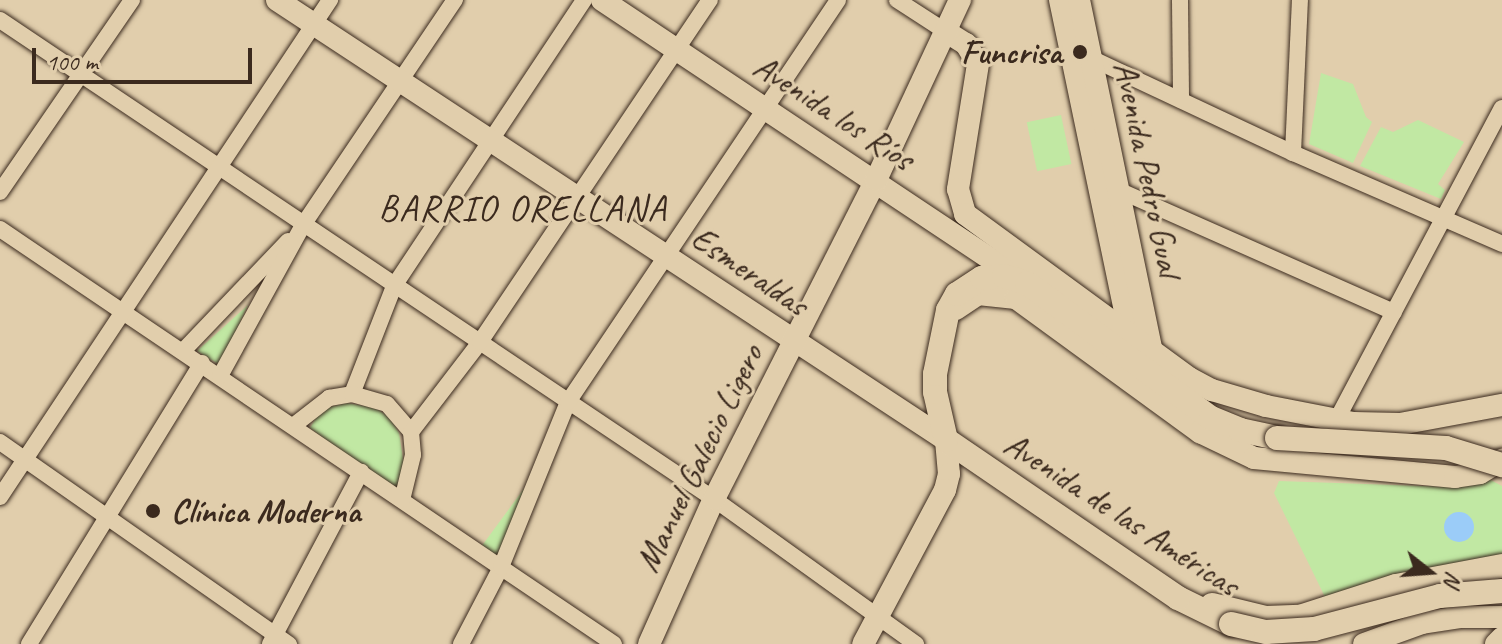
<!DOCTYPE html>
<meta charset="utf-8">
<style>
body{margin:0}
#map{position:relative;width:1502px;height:644px;overflow:hidden;background:#e1ceac;font-family:Caveat,sans-serif}
div>[style]{position:absolute}
[style*='--x']{left:calc(var(--x)*1px);top:calc(var(--y)*1px);width:calc(var(--w)*1px);rotate:calc(var(--a)*1deg)}
.green>*{inset:0;background:#c1e8a3;transform-origin:0 0}
.water>*{inset:0;background:#9bccf8}
.round{border-radius:50%}
.roads{filter:drop-shadow(0 0 2px #3b2a1e) drop-shadow(0 0 2px #3b2a1e)}
.street>*{height:16px;margin:-8px;padding:0 8px;transform-origin:8px;border-radius:8px;background:#e1ceac}
.secondary>*{height:22px;margin:-11px;padding:0 11px;transform-origin:11px;border-radius:11px;background:#e1ceac}
.primary>*{height:24px;margin:-12px;padding:0 12px;transform-origin:12px;border-radius:12px;background:#e1ceac}
.bridges{filter:drop-shadow(0 0 2px #3b2a1e) drop-shadow(0 0 2px #3b2a1e)}
.primary-bridge>*{height:24px;margin:-12px;padding:0 12px;transform-origin:12px;border-radius:12px;background:#e1ceac}
.dots>*{width:22px;height:22px;translate:-50% -50%;box-sizing:border-box;border:4px solid #e1ceac;border-radius:50%}
span{translate:-50% -50%;white-space:nowrap;text-align:center;line-height:1.15;-webkit-text-stroke:6px #e1ceac;paint-order:stroke}
.poi-label{font-size:34px;color:#3b2a1e;font-weight:700}
.right{translate:-100% -50%;text-align:right}
.left{translate:0 -50%;text-align:left}
.street-label{font-size:34px;color:#3b2a1e}
.neighbourhood-label{font-size:36px;color:#3b2a1e;letter-spacing:2px}
.north{position:absolute;left:1390px;top:532px;width:80px;height:80px;-webkit-text-stroke:6px #e1ceac;paint-order:stroke;rotate:107deg;font-size:22px;font-weight:700;line-height:32px;text-align:center;color:#3b2a1e}
.north::after{content:'';display:block;margin:auto;width:28px;height:36px;background:#3b2a1e;clip-path:polygon(50% 0,100% 100%,50% 72%,0 100%)}
.scale{position:absolute;left:32px;top:48px;width:220px;height:36px;box-sizing:border-box;border:4px solid #3b2a1e;border-top:0;padding-left:10px;font-size:24px;line-height:28px;white-space:nowrap;color:#3b2a1e;-webkit-text-stroke:6px #e1ceac;paint-order:stroke}
</style>
<div id="map">
<div class="green">
<i style="clip-path:polygon(1321px 73px,1353px 84px,1366px 117px,1372px 122px,1353px 163px,1309px 144px)"></i>
<i style="left:1061px;top:115px;width:50px;height:35px;rotate:78deg"></i>
<i style="clip-path:polygon(1418px 120px,1464px 142px,1438px 184px,1445px 190px,1441px 199px,1360px 166px,1381px 127px,1393px 132px)"></i>
<i style="clip-path:polygon(248px 305px,220px 365px,197px 351px)"></i>
<i style="clip-path:polygon(347px 403px,376px 408px,390px 418px,399px 433px,405px 471px,396px 492px,310px 428px,317px 416px,330px 407px)"></i>
<i style="clip-path:polygon(1487px 478px,1502px 486px,1502px 556px,1326px 599px,1274px 493px,1279px 481px,1453px 487px)"></i>
<i style="clip-path:polygon(531px 479px,496px 559px,481px 547px)"></i>
</div>
<div class="water">
<i class="round" style="left:1444px;top:512px;width:30px;height:30px"></i>
</div>
<div class="roads">
<div class="street">
<i style="--x:897;--y:0;--w:57;--a:32.9"></i>
<i style="--x:1180;--y:0;--w:100;--a:89.4"></i>
<i style="--x:0;--y:20;--w:860;--a:33.86"></i>
<i style="--x:714;--y:499;--w:249;--a:35.7"></i>
<i style="--x:1084;--y:55;--w:231;--a:25.1"></i>
<i style="--x:1293;--y:153;--w:228;--a:23.5"></i>
<i style="--x:1293;--y:153;--w:153;--a:-87.4"></i>
<i style="--x:1116;--y:189;--w:304;--a:23.9"></i>
<i style="--x:0;--y:192;--w:233;--a:-55.5"></i>
<i style="--x:0;--y:229;--w:741;--a:34.05"></i>
<i style="--x:183;--y:351;--w:152;--a:-46.3"></i>
<i style="--x:220;--y:376;--w:172;--a:-61.2"></i>
<i style="--x:303;--y:225;--w:272;--a:-56"></i>
<i style="--x:352;--y:394;--w:116;--a:-68.7"></i>
<i style="--x:394;--y:286;--w:343;--a:-56.4"></i>
<i style="--x:1336;--y:421;--w:354;--a:-62.1"></i>
<i style="--x:293;--y:426;--w:46;--a:-37.9"></i>
<i style="--x:329;--y:398;--w:23;--a:-10"></i>
<i style="--x:352;--y:394;--w:36;--a:16"></i>
<i style="--x:387;--y:404;--w:37;--a:49"></i>
<i style="--x:411;--y:432;--w:23;--a:85"></i>
<i style="--x:413;--y:455;--w:46;--a:103.7"></i>
<i style="--x:411;--y:432;--w:113;--a:-52.5"></i>
<i style="--x:480;--y:342;--w:412;--a:-56.1"></i>
<i style="--x:0;--y:442;--w:353;--a:35"></i>
<i style="--x:0;--y:497;--w:597;--a:-56.42"></i>
<i style="--x:29;--y:644;--w:330;--a:-58.4"></i>
<i style="--x:270;--y:644;--w:195;--a:-62.1"></i>
<i style="--x:461;--y:644;--w:87;--a:-62.5"></i>
<i style="--x:501;--y:567;--w:178;--a:-67.9"></i>
<i style="--x:568;--y:402;--w:484;--a:-56.1"></i>
</div>
<div class="secondary">
<i style="--x:277;--y:0;--w:801;--a:33.33"></i>
<i style="--x:946;--y:440;--w:34;--a:85"></i>
<i style="--x:949;--y:474;--w:16;--a:104"></i>
<i style="--x:945;--y:490;--w:174;--a:118"></i>
<i style="--x:602;--y:0;--w:505;--a:33.69"></i>
<i style="--x:1060;--y:0;--w:342;--a:78.2"></i>
<i style="--x:1079;--y:0;--w:359;--a:78.3"></i>
<i style="--x:945;--y:31;--w:25;--a:32"></i>
<i style="--x:966;--y:44;--w:23;--a:59"></i>
<i style="--x:978;--y:64;--w:127;--a:99.1"></i>
<i style="--x:958;--y:189;--w:26;--a:74"></i>
<i style="--x:965;--y:214;--w:278;--a:36.2"></i>
<i style="--x:1189;--y:378;--w:26;--a:28"></i>
<i style="--x:1212;--y:390;--w:56;--a:16.5"></i>
<i style="--x:1266;--y:406;--w:89;--a:11.1"></i>
<i style="--x:1353;--y:423;--w:47;--a:1.2"></i>
<i style="--x:1400;--y:424;--w:104;--a:-10.6"></i>
<i style="--x:956;--y:309;--w:27;--a:-34"></i>
<i style="--x:978;--y:294;--w:38;--a:6"></i>
<i style="--x:1016;--y:298;--w:228;--a:36.1"></i>
<i style="--x:1200;--y:432;--w:60;--a:25.7"></i>
<i style="--x:1254;--y:458;--w:202;--a:5.4"></i>
<i style="--x:1455;--y:477;--w:25;--a:-9"></i>
<i style="--x:1480;--y:473;--w:26;--a:-31"></i>
<i style="--x:649;--y:644;--w:159;--a:-65.9"></i>
<i style="--x:714;--y:499;--w:358;--a:-63.1"></i>
<i style="--x:876;--y:180;--w:199;--a:-65"></i>
<i style="--x:1364;--y:644;--w:62;--a:-19.9"></i>
<i style="--x:1422;--y:623;--w:38;--a:-9"></i>
<i style="--x:1460;--y:617;--w:42;--a:0"></i>
<i style="--x:1496;--y:644;--w:8;--a:-45"></i>
</div>
<div class="primary">
<i style="--x:1212;--y:605;--w:56;--a:13.5"></i>
<i style="--x:1266;--y:618;--w:34;--a:-2"></i>
<i style="--x:1300;--y:617;--w:101;--a:-17.9"></i>
<i style="--x:1396;--y:586;--w:108;--a:-10.7"></i>
<i style="--x:1231;--y:624;--w:59;--a:-153.9"></i>
<i style="--x:1178;--y:598;--w:281;--a:-145.7"></i>
<i style="--x:946;--y:440;--w:49;--a:-102.9"></i>
<i style="--x:935;--y:392;--w:18;--a:-90"></i>
<i style="--x:935;--y:374;--w:65;--a:-78.5"></i>
<i style="--x:948;--y:310;--w:18;--a:-61"></i>
<i style="--x:957;--y:294;--w:30;--a:-33"></i>
<i style="--x:982;--y:278;--w:22;--a:-5"></i>
<i style="--x:1004;--y:276;--w:24;--a:17"></i>
<i style="--x:1027;--y:283;--w:228;--a:36.3"></i>
<i style="--x:1211;--y:418;--w:31;--a:22"></i>
<i style="--x:1240;--y:430;--w:38;--a:12"></i>
</div>
</div>
<div class="bridges">
<div class="primary-bridge">
<i style="--x:1277;--y:438;--w:169;--a:3.4"></i>
<i style="--x:1446;--y:448;--w:59;--a:16.9"></i>
<i style="--x:1231;--y:624;--w:36;--a:13"></i>
<i style="--x:1266;--y:632;--w:48;--a:-3.6"></i>
<i style="--x:1314;--y:629;--w:130;--a:-14.7"></i>
<i style="--x:1440;--y:596;--w:62;--a:-4.6"></i>
</div>
</div>
<div class="dots">
<i style="left:1080px;top:52px;background:#3b2a1e"></i>
<i style="left:153px;top:511px;background:#3b2a1e"></i>
</div>
<div class="poi-label">
<span class="right" style="left:1062px;top:52px">Funcrisa</span>
<span class="left" style="left:171px;top:511px">Clínica Moderna</span>
</div>
<div class="street-label">
<span style="left:834px;top:112px;rotate:33deg">Avenida los Ríos</span>
<span style="left:1148px;top:169px;rotate:78deg">Avenida Pedro Gual</span>
<span style="left:750px;top:271px;rotate:34deg">Esmeraldas</span>
<span style="left:699px;top:458px;rotate:-64deg">Manuel Galecio Ligero</span>
<span style="left:1122px;top:514px;rotate:33deg">Avenida de las Américas</span>
</div>
<div class="neighbourhood-label">
<span style="left:523px;top:209px">BARRIO ORELLANA</span>
</div>
<div class="north">N</div>
<div class="scale">100 m</div>
</div>
